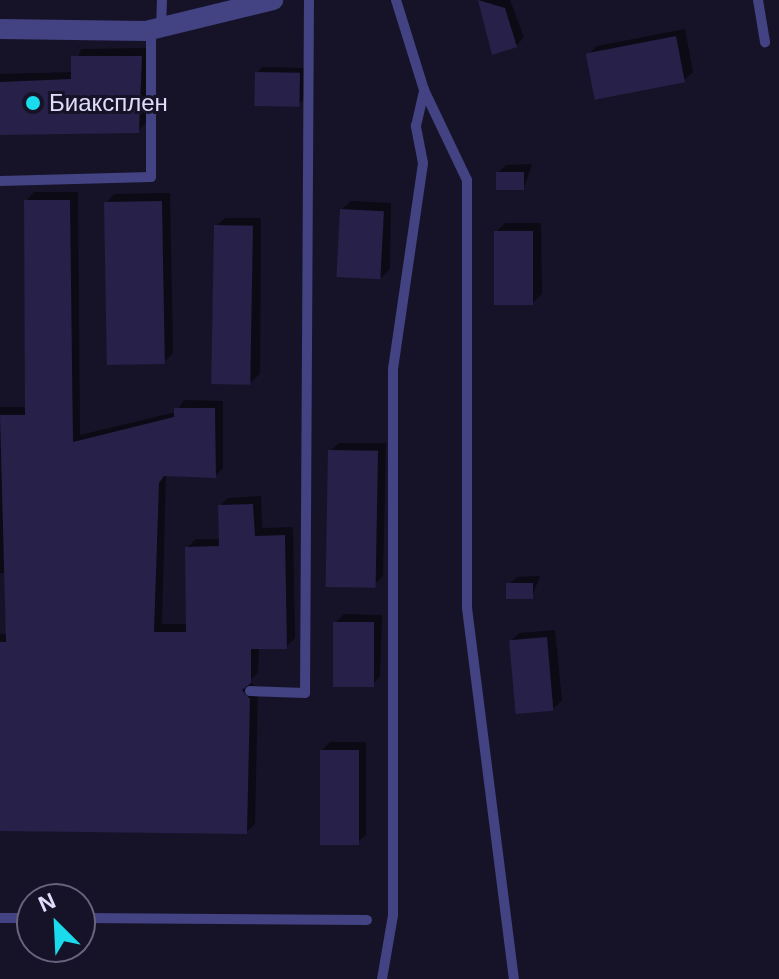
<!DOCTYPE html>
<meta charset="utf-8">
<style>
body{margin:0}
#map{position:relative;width:779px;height:979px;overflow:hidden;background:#161328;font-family:Helvetica,sans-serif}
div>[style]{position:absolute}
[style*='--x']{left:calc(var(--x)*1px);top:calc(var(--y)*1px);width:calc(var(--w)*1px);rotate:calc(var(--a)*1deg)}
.shadow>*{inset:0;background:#0007}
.building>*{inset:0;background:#272048;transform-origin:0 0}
.service>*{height:10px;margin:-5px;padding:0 5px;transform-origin:5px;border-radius:5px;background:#434283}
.minor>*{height:20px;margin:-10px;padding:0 10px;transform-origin:10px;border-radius:10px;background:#434283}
.dots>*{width:22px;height:22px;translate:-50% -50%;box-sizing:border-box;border:4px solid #161328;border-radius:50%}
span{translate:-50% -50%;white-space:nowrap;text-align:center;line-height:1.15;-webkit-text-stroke:6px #161328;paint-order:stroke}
.poi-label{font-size:24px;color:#e0ddfc}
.left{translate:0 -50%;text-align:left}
.north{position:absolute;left:16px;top:883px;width:80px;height:80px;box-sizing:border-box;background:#161328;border:2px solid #67647d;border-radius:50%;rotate:336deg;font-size:22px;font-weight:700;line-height:32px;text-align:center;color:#e0ddfc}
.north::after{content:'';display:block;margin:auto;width:28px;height:36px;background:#1adbeb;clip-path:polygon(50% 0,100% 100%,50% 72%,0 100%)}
</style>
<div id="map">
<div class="shadow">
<i style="clip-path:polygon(480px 0,510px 0,524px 37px,516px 46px,494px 52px)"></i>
<i style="clip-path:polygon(685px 29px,693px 72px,684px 80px,588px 55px,597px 46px)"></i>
<i style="clip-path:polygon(150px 48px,147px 122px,138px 131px,0 133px,0 74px,73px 72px,81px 49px)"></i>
<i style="clip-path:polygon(262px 67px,305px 68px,304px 99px,298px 105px,257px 73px)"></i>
<i style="clip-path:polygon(532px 164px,524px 188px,498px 173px,506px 165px)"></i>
<i style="clip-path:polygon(34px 192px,78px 192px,80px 435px,176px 412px,184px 400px,223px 401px,223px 468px,215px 476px,166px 474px,162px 624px,188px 624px,187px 548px,196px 539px,221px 539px,220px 506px,228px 498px,261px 496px,262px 528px,293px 527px,295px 638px,286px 647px,259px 647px,258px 672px,250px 681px,258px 690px,255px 824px,246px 832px,0 829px,0 634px,8px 634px,8px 573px,0 573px,0 407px,27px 407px,26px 201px)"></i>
<i style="clip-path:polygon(170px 193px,173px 353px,164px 362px,106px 203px,114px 194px)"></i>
<i style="clip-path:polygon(351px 201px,391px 203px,390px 269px,381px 278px,342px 209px)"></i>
<i style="clip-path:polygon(225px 218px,261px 218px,260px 374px,251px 382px,216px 226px)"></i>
<i style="clip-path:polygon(505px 223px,541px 223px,542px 294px,533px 302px,496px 232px)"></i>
<i style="clip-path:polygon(339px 443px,386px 443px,383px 576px,374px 585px,330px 451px)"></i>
<i style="clip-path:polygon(540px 576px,532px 597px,508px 585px,517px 577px)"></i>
<i style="clip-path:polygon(344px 614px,382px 615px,380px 676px,372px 685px,335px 623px)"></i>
<i style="clip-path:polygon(555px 630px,562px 700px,553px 709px,511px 641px,519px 633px)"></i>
<i style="clip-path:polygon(330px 742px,366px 742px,366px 835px,357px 843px,322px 750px)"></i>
</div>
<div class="building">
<i style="clip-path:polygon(478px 0,505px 8px,517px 47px,492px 55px)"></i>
<i style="left:676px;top:36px;width:47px;height:92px;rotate:79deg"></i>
<i style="clip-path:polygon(71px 56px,142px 56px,139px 133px,0 135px,0 82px,71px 79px)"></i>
<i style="left:255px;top:72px;width:45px;height:34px;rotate:1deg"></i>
<i style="left:524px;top:172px;width:18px;height:28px;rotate:90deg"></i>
<i style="clip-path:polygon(24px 200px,70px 200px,73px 442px,174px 417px,174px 408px,215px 408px,216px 478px,164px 476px,159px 483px,154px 632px,186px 632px,185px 547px,219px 546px,218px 505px,253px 504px,255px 536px,285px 535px,287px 649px,251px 649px,251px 683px,242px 690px,250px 699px,247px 834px,0 831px,0 642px,6px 642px,0 415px,25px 415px)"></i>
<i style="left:162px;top:201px;width:163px;height:58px;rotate:89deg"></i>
<i style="left:340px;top:209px;width:44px;height:68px;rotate:3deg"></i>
<i style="left:214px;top:225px;width:39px;height:159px;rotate:1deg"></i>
<i style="left:494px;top:231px;width:39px;height:74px"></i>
<i style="left:328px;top:450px;width:50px;height:137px;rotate:1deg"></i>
<i style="left:533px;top:583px;width:16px;height:27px;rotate:90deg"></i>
<i style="left:333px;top:622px;width:41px;height:65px"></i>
<i style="left:547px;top:637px;width:74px;height:38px;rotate:85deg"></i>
<i style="left:320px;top:750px;width:39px;height:95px"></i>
</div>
<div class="service">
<i style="--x:396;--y:0;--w:94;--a:72.7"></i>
<i style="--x:424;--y:90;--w:100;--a:64.5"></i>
<i style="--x:467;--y:180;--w:428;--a:90"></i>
<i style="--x:467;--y:608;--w:374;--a:82.8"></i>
<i style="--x:758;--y:0;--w:43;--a:80.5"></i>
<i style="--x:161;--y:28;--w:28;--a:-88"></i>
<i style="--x:0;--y:181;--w:151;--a:-1.5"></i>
<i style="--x:151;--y:177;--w:147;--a:-90"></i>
<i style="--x:250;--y:691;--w:55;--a:2.1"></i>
<i style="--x:305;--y:693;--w:693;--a:-89.67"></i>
<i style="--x:0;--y:918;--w:32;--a:0"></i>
<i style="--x:80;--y:918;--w:287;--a:0.4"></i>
<i style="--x:382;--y:979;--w:65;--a:-80.2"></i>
<i style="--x:393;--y:915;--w:546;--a:-90"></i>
<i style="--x:393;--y:369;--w:208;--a:-81.7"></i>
<i style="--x:423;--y:163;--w:38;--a:-101"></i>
<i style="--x:416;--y:126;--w:37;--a:-77"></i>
</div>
<div class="minor">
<i style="--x:0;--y:29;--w:146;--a:0.8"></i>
<i style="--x:146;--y:31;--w:131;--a:-13.7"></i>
</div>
<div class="dots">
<i style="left:33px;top:103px;background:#1adbeb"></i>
</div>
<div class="poi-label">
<span class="left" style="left:49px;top:103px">Биаксплен</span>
</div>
<div class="north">N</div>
</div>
